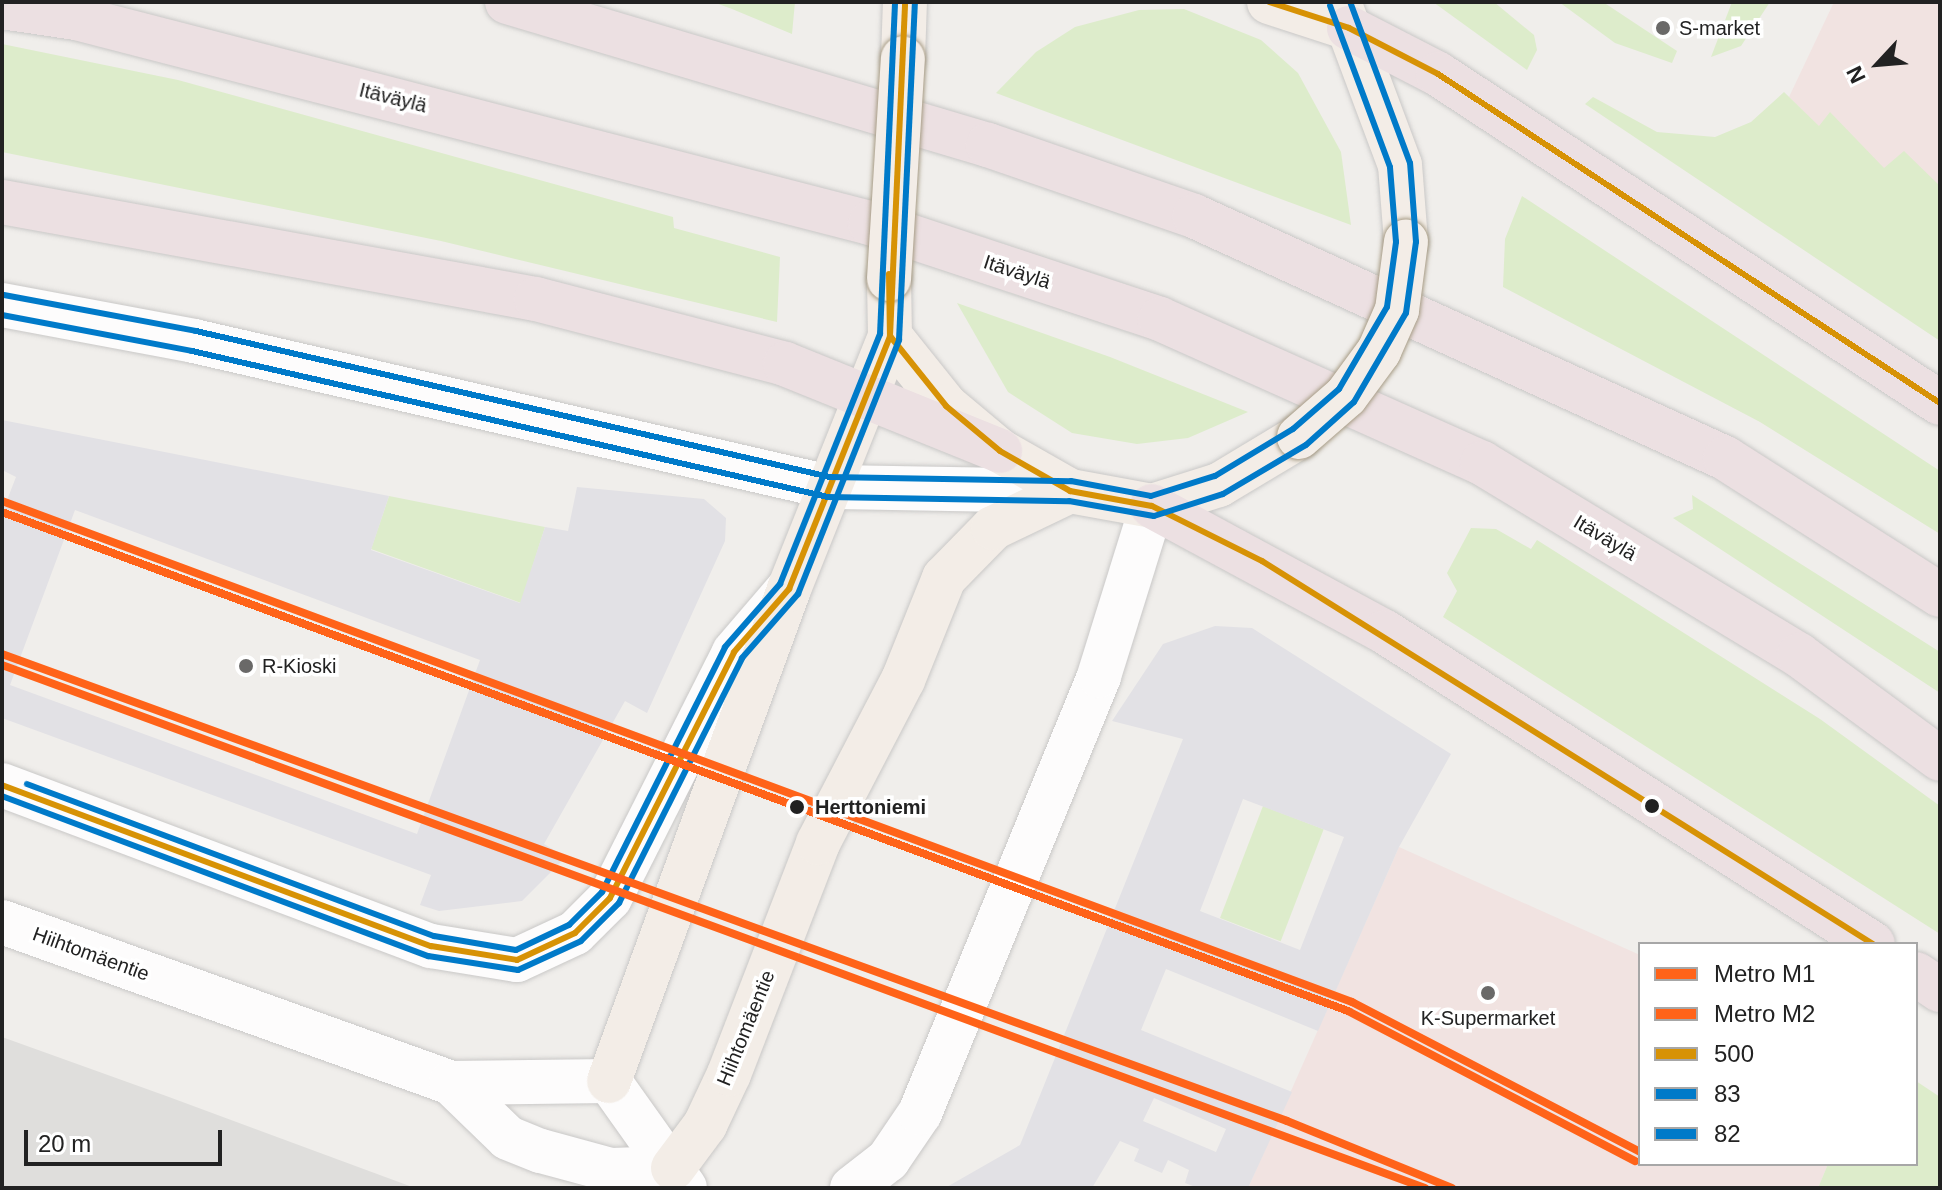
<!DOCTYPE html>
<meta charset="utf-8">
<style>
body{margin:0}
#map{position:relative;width:1942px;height:1190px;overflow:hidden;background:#f0eeeb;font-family:Arial,sans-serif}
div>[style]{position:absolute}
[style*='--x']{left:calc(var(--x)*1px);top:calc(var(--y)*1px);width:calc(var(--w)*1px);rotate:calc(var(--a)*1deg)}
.residential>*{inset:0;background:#dfdedc}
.commercial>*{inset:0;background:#f1e3e1}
.grass>*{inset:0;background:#ddeccb;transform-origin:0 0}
.plaza>*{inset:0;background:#e2e1e5}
.roads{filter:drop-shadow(0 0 2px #c9c8c7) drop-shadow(0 0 2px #c9c8c7)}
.minor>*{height:44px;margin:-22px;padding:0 22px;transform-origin:22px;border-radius:22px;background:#fdfcfc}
.major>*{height:44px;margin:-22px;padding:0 22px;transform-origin:22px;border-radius:22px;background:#f3ede7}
.highway>*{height:44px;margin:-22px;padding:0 22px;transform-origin:22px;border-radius:22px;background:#ece0e2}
.bridges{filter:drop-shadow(0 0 2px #a79c86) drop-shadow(0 0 2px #a79c86)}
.major-bridge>*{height:44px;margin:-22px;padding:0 22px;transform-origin:22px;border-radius:22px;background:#f3ede7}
.bus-1>*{height:6px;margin:-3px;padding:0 3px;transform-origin:3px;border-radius:3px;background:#d79205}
.bus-2>*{height:6px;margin:-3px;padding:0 3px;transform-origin:3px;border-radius:3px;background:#007ac9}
.bus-3>*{height:6px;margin:-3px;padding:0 3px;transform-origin:3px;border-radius:3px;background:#007ac9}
.metro-1>*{height:8px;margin:-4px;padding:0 4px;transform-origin:4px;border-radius:4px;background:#ff6319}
.metro-2>*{height:8px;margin:-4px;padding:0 4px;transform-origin:4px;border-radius:4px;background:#ff6319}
.dots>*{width:22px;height:22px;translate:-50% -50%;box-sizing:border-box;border:4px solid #fff;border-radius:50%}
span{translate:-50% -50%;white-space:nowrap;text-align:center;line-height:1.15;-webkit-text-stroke:7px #fff;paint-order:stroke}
.poi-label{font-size:20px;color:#222}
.left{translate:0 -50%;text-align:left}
.street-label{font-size:20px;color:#222}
.stop-label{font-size:20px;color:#222;font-weight:700}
.frame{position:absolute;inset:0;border:4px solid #222;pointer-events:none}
.legend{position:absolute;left:1638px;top:942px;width:280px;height:224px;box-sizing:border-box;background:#fff;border:2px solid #a7a7a7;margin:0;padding:10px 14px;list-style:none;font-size:24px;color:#222}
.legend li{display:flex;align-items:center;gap:16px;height:40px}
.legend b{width:40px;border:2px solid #a7a7a7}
.north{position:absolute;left:1838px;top:24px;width:80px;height:80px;-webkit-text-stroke:6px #fff;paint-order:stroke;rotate:244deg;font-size:22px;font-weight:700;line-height:32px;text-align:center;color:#222}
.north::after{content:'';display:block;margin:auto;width:28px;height:36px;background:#222;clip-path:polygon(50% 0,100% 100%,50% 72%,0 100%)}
.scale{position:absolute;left:24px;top:1130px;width:198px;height:36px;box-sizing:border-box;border:4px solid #222;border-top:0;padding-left:10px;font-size:24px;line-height:28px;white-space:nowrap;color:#222;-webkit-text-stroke:6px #fff;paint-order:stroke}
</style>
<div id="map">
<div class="residential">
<i style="clip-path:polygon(2px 1037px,169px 1097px,415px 1188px,2px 1188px)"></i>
</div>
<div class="commercial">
<i style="clip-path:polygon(1834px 2px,1940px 2px,1940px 245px,1789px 97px)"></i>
<i style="clip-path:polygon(1399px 847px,1640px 955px,1640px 1164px,1828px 1164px,1818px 1188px,1248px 1188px)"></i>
</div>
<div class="grass">
<i style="clip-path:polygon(713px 2px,795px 2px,792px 34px,732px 9px)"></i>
<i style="clip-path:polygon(1433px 2px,1494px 2px,1534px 35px,1537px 50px,1527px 70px)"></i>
<i style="clip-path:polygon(1559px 2px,1603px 2px,1677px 51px,1672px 63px,1615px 43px)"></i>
<i style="clip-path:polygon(1732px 2px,1770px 2px,1741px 46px,1711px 57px)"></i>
<i style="clip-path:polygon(1184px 9px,1261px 40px,1298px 73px,1341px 152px,1351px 225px,996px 93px,1036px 52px,1075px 27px,1139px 10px)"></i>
<i style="clip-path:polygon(2px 44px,178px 80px,673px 217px,674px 228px,780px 257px,777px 322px,441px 241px,2px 152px)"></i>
<i style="clip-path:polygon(1784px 92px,1819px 126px,1830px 112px,1884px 168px,1904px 151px,1940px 186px,1940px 341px,1585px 104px,1593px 97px,1657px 132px,1715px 137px,1751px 122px)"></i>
<i style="clip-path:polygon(1522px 196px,1940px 471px,1940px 534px,1760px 422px,1503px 287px,1505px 239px)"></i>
<i style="clip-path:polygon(957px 303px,1110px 357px,1248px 412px,1188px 438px,1137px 444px,1072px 433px,1008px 392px)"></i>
<i style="clip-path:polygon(1692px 495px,1940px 652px,1940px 693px,1673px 518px,1693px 509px)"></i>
<i style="clip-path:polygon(389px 496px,545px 527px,521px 603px,371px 549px)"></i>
<i style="clip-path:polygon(1471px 528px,1496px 529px,1531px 549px,1537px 540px,1820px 719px,1940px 806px,1940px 934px,1443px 617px,1457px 591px,1447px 573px)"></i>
<i style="left:1263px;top:806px;width:65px;height:120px;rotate:21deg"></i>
<i style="clip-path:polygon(1916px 1081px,1940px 1097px,1940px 1188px,1818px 1188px,1828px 1164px,1916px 1164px)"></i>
</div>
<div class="plaza">
<i style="clip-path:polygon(evenodd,2px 420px,389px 496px,371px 550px,520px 603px,545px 527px,568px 531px,577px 487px,704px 499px,726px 518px,725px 541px,647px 713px,625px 701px,544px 844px,566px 857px,522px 901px,439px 911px,420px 905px,431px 875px,2px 718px,2px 513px,16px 477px,2px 470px,2px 420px,75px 510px,480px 660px,417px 834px,10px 685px,75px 510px)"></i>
<i style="clip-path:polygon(evenodd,1215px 626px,1252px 628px,1451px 754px,1399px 847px,1318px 1031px,1166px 969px,1141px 1030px,1292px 1092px,1248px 1188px,1198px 1188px,1185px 1183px,1189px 1170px,1168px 1160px,1162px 1173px,1134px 1161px,1139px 1149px,1120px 1141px,1092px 1188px,945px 1188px,1020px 1145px,1183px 739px,1112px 721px,1163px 644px,1215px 626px,1243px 799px,1344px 837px,1300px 950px,1200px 911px,1243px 799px,1215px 626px,1154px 1098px,1226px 1129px,1216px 1152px,1143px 1121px,1154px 1098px)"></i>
</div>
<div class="roads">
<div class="minor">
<i style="--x:2;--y:305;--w:195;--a:10.6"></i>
<i style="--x:194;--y:341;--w:652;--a:12.95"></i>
<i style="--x:829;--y:487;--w:241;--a:1"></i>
<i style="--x:2;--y:785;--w:458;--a:20.6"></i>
<i style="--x:431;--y:946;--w:87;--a:9.2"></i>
<i style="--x:517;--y:960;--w:64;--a:-25"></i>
<i style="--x:575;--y:933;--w:49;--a:-45"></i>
<i style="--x:610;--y:898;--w:275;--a:-63.2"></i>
<i style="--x:734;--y:652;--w:83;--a:-49.4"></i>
<i style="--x:2;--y:922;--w:477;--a:19.7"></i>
<i style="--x:451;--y:1083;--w:79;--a:44"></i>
<i style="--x:508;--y:1138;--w:35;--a:22"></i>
<i style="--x:541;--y:1151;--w:73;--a:15.2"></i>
<i style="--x:611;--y:1170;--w:62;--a:-1.8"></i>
<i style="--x:451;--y:1083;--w:158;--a:-0.7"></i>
<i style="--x:609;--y:1081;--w:131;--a:54.6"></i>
<i style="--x:852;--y:1188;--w:46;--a:-37.9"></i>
<i style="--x:888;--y:1160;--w:57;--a:-55.8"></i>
<i style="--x:920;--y:1113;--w:472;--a:-67.7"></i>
<i style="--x:1099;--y:676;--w:178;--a:-72.7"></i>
</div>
<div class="major">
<i style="--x:1269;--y:2;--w:84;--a:18"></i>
<i style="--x:1339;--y:2;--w:174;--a:69.5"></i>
<i style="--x:1400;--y:165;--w:77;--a:85.5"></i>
<i style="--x:903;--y:58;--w:56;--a:-88"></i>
<i style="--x:889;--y:279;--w:57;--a:89"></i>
<i style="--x:890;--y:336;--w:90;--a:51.3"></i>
<i style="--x:946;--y:406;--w:70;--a:39.8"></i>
<i style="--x:1000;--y:451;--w:81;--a:29.7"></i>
<i style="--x:1070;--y:491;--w:83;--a:10.4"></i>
<i style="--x:1152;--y:506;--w:70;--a:-17.4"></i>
<i style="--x:1219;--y:485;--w:93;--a:-31"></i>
<i style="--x:609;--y:1081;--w:524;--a:-69.9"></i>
<i style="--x:789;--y:589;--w:272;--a:-68.2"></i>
<i style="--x:673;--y:1168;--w:54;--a:-53.3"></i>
<i style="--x:705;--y:1125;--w:56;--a:-64.8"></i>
<i style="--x:729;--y:1074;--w:248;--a:-68.9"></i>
<i style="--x:818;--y:843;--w:184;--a:-62.5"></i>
<i style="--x:903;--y:680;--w:110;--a:-68.1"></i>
<i style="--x:944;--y:578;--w:70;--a:-45.6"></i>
<i style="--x:993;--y:528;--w:85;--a:-25.7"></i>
</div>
<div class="highway">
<i style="--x:507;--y:2;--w:502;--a:16.56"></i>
<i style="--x:988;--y:145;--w:218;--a:19"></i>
<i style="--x:1194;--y:216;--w:584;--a:24.5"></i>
<i style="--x:1725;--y:458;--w:255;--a:32.5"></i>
<i style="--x:2;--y:7;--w:75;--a:8.5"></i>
<i style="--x:76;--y:18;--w:820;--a:14.48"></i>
<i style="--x:870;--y:223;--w:305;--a:18.3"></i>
<i style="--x:1160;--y:319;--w:353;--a:24.1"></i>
<i style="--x:1482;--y:463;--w:371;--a:31.2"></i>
<i style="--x:1799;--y:655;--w:175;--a:36.4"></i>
<i style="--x:1349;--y:28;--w:100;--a:27.3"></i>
<i style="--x:1438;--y:74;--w:600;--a:33.24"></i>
<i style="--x:2;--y:202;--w:543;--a:10.3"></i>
<i style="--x:536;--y:299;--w:257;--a:14.6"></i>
<i style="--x:785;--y:364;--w:232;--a:22"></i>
<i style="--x:1152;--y:506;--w:265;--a:28.4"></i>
<i style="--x:1385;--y:632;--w:579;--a:32.59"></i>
<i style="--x:1916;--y:974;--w:29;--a:34"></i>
</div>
</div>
<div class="bridges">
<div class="major-bridge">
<i style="--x:889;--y:279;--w:221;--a:-86.4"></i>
<i style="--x:1299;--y:437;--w:62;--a:-41.1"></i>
<i style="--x:1346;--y:396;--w:56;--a:-53.7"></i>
<i style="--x:1379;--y:351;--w:45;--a:-66.3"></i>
<i style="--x:1397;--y:310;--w:69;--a:-82.5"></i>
</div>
</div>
<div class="bus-1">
<i style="--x:1269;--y:2;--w:84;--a:18"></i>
<i style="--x:1349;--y:28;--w:100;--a:27.3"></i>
<i style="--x:1438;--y:74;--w:600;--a:33.24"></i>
<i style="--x:889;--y:274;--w:62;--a:89.1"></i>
<i style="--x:890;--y:336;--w:90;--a:51.3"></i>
<i style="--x:946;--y:406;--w:70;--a:39.8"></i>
<i style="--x:1000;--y:451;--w:81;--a:29.7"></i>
<i style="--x:1070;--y:491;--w:83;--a:10.4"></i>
<i style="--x:1152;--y:506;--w:123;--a:26.6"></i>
<i style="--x:1262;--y:561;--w:721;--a:32.08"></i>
<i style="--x:2;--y:785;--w:458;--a:20.6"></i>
<i style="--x:431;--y:946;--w:87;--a:9.2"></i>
<i style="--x:517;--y:960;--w:64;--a:-25"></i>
<i style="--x:575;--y:933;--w:49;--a:-45"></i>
<i style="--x:610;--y:898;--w:275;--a:-63.2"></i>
<i style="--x:734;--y:652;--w:84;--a:-48.9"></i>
<i style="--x:789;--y:589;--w:272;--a:-68.2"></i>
<i style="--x:890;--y:336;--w:334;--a:-87.4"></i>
</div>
<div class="bus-2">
<i style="--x:2;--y:315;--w:193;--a:10.7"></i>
<i style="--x:192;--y:351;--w:653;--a:12.93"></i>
<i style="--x:828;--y:497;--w:241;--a:1"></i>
<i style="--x:1069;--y:501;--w:86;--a:10"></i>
<i style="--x:1154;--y:516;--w:72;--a:-17.7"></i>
<i style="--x:1223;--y:494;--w:96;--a:-30.6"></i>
<i style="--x:1306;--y:445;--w:64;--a:-41.9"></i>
<i style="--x:1354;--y:402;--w:103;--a:-59.7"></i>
<i style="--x:1406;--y:313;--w:72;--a:-82"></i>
<i style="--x:1416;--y:242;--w:79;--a:-94.3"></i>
<i style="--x:1410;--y:163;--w:172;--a:-110.4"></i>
<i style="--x:2;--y:796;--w:455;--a:20.6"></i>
<i style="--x:428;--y:956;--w:91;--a:8.8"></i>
<i style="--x:518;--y:970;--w:69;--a:-24.7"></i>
<i style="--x:581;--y:941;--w:54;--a:-45"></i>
<i style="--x:619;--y:903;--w:274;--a:-63.3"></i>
<i style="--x:742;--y:658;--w:85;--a:-48.8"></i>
<i style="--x:798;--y:594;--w:273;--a:-68.3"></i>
<i style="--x:899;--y:340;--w:338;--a:-87.3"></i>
</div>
<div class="bus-3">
<i style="--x:4;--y:295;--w:195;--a:10.6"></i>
<i style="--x:196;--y:331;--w:651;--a:12.97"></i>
<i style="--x:830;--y:477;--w:241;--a:1"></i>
<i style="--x:1071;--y:481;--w:81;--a:10.6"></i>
<i style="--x:1151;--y:496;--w:67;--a:-17.4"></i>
<i style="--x:1215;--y:476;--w:91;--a:-31.1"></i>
<i style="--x:1293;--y:429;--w:61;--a:-41"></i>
<i style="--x:1339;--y:389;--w:95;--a:-59.7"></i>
<i style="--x:1387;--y:307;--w:66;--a:-82.1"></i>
<i style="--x:1396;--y:242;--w:75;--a:-94.6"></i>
<i style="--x:1390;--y:167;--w:172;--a:-110.4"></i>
<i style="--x:27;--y:784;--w:434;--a:20.5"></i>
<i style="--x:434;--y:936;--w:83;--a:9.7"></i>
<i style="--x:516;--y:950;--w:59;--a:-25.3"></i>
<i style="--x:569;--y:925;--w:47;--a:-45"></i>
<i style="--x:602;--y:892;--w:274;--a:-63.3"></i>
<i style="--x:725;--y:647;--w:84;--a:-48.9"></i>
<i style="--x:780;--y:584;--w:269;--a:-68.2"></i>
<i style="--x:880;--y:334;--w:332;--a:-87.4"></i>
</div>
<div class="metro-1">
<i style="--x:2;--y:501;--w:1440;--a:20.36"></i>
<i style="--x:1352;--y:1002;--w:325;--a:27.5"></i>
<i style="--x:2;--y:654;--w:1367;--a:19.97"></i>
<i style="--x:1287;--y:1121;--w:178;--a:22.1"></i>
</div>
<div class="metro-2">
<i style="--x:2;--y:512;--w:1436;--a:20.34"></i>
<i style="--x:1348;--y:1011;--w:324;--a:27.6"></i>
<i style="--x:2;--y:665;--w:1516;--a:20.18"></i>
</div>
<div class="dots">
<i style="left:1663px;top:28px;background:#6a6968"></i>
<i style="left:246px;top:666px;background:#6a6968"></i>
<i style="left:1652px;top:806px;background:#222"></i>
<i style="left:797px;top:807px;background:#222"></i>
<i style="left:1488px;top:993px;background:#6a6968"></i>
</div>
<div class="poi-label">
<span class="left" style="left:1679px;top:28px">S-market</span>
<span class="left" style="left:262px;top:666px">R-Kioski</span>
<span style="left:1488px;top:1018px">K-Supermarket</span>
</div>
<div class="street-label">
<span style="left:393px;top:98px;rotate:14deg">Itäväylä</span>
<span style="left:1017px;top:272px;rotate:18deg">Itäväylä</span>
<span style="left:1605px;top:538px;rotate:31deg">Itäväylä</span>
<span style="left:91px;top:954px;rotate:20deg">Hiihtomäentie</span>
<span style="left:746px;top:1028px;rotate:-68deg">Hiihtomäentie</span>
</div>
<div class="stop-label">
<span class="left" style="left:815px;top:807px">Herttoniemi</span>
</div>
<div class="frame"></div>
<ul class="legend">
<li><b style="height:10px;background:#ff6319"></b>Metro M1</li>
<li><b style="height:10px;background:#ff6319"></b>Metro M2</li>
<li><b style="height:10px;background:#d79205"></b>500</li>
<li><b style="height:10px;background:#007ac9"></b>83</li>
<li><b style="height:10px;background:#007ac9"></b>82</li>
</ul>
<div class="north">N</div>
<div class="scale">20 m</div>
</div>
